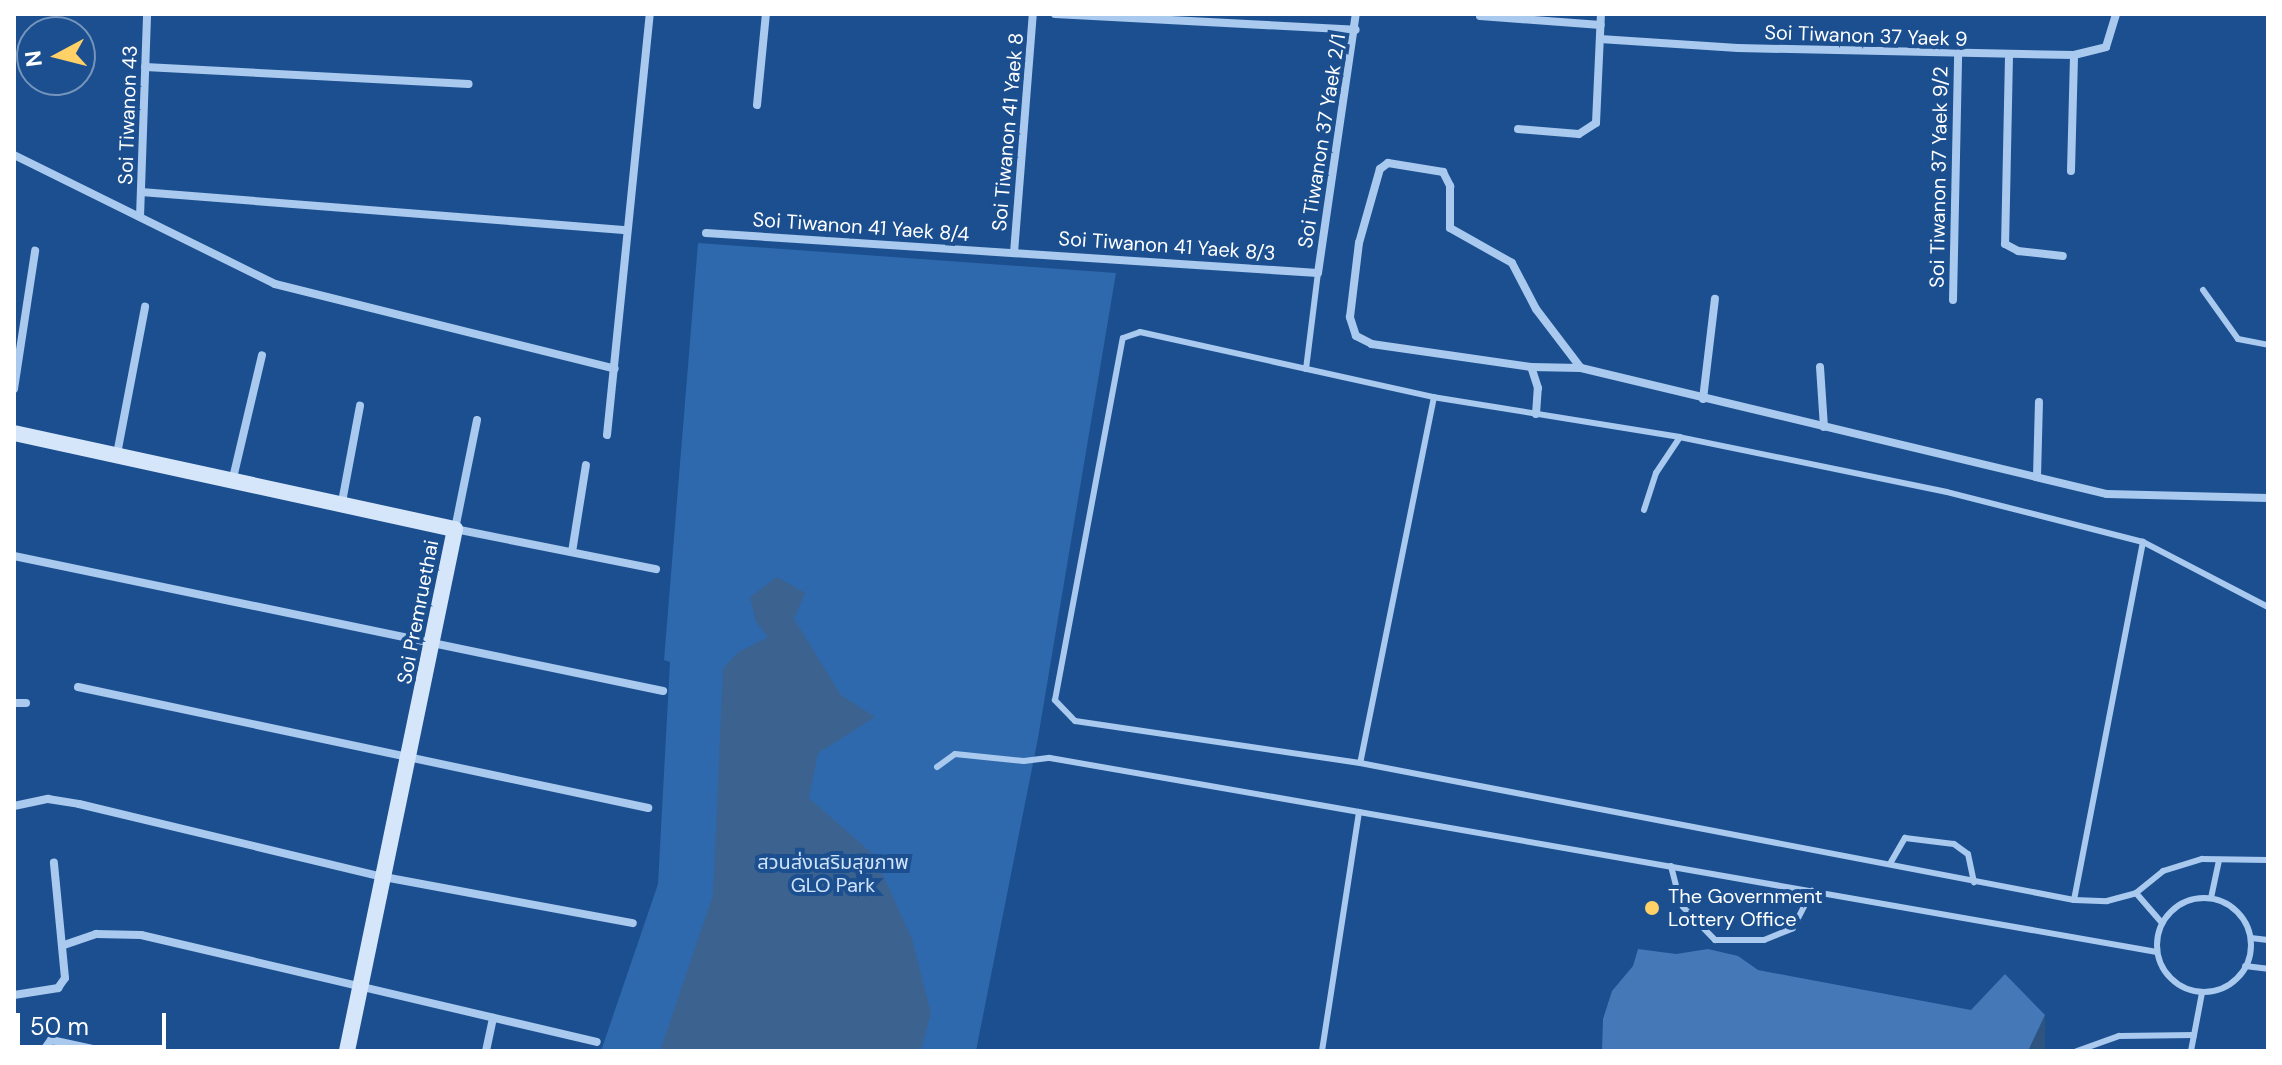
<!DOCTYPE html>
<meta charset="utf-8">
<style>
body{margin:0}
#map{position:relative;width:2282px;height:1065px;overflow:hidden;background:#1b4f8f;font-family:"DM Sans","Noto Sans Thai",sans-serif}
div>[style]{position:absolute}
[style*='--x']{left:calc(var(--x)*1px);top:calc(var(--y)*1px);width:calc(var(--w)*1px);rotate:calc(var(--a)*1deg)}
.green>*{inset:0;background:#2e69ad}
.water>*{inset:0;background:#3c6290}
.lane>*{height:6px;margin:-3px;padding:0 3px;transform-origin:3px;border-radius:3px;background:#a9c9ee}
.lane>.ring{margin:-3px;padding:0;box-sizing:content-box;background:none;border:6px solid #a9c9ee;border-radius:50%}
.street>*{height:8px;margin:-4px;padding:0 4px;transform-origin:4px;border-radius:4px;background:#a9c9ee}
.secondary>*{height:16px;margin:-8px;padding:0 8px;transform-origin:8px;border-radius:8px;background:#d6e6fa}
.shaded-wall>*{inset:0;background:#305480}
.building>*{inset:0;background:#4478b7}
.dots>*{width:22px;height:22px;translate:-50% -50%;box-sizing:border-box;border:4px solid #1b4f8f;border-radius:50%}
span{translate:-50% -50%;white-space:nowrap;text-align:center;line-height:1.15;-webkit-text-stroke:8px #1b4f8f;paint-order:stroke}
.street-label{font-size:20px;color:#fff}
.park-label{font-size:20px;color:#cfe3fa}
.poi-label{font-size:20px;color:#fff}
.left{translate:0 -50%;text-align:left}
.frame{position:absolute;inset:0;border:16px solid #fff;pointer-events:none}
.north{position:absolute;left:16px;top:16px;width:80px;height:80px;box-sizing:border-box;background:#1b4f8f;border:2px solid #7695bc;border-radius:50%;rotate:263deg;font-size:22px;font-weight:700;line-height:32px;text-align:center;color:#fff}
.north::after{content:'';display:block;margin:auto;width:28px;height:36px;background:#ffd166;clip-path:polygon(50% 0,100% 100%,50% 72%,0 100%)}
.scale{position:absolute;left:16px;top:1013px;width:150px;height:36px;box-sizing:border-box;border:4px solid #fff;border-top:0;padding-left:10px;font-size:24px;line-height:28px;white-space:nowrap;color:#fff;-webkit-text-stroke:6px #1b4f8f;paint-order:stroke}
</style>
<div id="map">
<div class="green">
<i style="clip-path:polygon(698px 243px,1116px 273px,1038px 738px,976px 1051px,601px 1051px,658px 884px,670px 662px,664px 660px)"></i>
</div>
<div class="water">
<i style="clip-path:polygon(777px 577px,805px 593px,794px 619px,841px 695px,875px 717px,818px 753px,809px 798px,874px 855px,912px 939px,931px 1013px,921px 1051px,660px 1051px,713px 895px,723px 669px,737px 653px,768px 637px,756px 622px,750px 597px)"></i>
</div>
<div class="lane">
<i style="--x:2203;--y:290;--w:60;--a:54.5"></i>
<i style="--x:2238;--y:339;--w:31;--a:11"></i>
<i style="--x:1306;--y:369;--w:97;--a:-82.9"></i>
<i style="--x:1644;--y:510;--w:39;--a:-72"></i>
<i style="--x:1656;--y:473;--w:43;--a:-56.3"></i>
<i style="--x:2268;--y:607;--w:141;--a:-152.5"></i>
<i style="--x:2143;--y:542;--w:202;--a:-165.7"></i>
<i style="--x:1947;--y:492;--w:273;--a:-168.4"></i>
<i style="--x:1680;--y:437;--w:249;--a:-170.8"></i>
<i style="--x:1434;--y:397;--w:373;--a:101.4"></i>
<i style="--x:1360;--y:763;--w:727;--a:10.86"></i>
<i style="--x:2074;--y:900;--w:33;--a:2"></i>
<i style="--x:2107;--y:901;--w:30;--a:-15"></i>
<i style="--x:2136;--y:893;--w:35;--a:-39"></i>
<i style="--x:2163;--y:871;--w:41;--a:-17.1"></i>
<i style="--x:2202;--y:859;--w:66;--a:0.9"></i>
<i style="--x:1360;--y:763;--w:288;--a:-171.6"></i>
<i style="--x:1075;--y:721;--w:29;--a:-134"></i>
<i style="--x:1055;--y:700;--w:368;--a:-79.4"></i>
<i style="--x:1123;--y:338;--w:18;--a:-19"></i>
<i style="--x:1140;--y:332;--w:301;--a:12.5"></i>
<i style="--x:937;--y:767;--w:22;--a:-36"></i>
<i style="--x:955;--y:754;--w:69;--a:5.8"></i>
<i style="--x:1024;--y:761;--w:26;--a:-7"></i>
<i style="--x:1050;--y:758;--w:314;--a:9.9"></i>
<i style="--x:1891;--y:862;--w:28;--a:-60"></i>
<i style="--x:1905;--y:838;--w:49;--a:7"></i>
<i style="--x:1954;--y:844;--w:17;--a:36"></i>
<i style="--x:1968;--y:854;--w:29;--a:78"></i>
<i style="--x:1671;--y:866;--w:40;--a:75.6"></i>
<i style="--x:1681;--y:905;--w:49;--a:45.8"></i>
<i style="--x:1715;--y:940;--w:49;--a:0"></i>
<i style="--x:1764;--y:940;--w:31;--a:-22"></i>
<i style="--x:1793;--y:928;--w:42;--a:-62.8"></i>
<i style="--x:2136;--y:893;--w:40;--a:49"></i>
<i style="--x:2211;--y:898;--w:39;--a:-78"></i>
<i class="ring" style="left:2157px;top:898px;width:88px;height:88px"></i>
<i style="--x:2074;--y:900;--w:365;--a:-79.1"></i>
<i style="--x:2251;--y:938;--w:17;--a:7"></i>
<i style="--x:2245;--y:966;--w:23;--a:7"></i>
<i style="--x:1322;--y:1051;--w:242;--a:-81.2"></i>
<i style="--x:1359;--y:812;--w:810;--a:9.95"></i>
<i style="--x:2077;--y:1051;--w:45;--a:-19.7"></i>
<i style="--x:2119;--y:1036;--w:75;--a:-0.8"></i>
<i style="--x:2191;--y:1051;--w:59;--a:-79.3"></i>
</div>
<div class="street">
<i style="--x:1055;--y:14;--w:301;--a:3"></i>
<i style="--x:1480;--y:16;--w:121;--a:4.3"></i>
<i style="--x:1600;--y:39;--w:138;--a:3.7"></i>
<i style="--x:1738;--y:48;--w:336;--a:1.2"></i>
<i style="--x:2074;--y:55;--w:33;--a:-14"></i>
<i style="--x:2106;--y:47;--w:34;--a:-73"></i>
<i style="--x:2009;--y:56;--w:188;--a:91.2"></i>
<i style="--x:2005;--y:244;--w:15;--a:28"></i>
<i style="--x:2018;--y:251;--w:45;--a:6.3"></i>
<i style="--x:145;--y:67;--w:324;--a:3"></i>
<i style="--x:757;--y:105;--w:91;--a:-84.4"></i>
<i style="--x:1518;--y:129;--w:61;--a:4.7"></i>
<i style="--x:1579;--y:134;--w:20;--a:-33"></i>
<i style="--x:1596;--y:123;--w:109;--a:-87.4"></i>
<i style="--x:14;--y:155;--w:291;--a:26.3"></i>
<i style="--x:275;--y:284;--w:350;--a:14"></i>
<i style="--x:2071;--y:171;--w:116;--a:-88.5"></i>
<i style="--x:141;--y:192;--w:487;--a:4.5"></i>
<i style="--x:140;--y:217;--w:203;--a:-88"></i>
<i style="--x:706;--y:233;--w:613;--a:3.74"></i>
<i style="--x:1318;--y:273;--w:262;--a:-81.7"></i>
<i style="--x:1014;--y:253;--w:240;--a:-85.5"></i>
<i style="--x:1953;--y:300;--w:246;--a:-88.8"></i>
<i style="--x:1531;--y:367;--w:50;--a:1.1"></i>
<i style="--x:1581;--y:368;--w:541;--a:13.47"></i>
<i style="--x:2107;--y:494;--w:161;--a:1.4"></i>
<i style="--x:1820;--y:367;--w:60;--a:86.2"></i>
<i style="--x:14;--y:389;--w:140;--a:-81.3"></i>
<i style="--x:1703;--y:399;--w:101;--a:-83.2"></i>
<i style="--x:1536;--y:414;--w:26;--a:-86"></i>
<i style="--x:1538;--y:388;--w:22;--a:-108"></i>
<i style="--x:1531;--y:367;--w:161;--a:-171.8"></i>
<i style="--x:1372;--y:344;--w:18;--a:-153"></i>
<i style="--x:1356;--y:336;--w:20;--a:-108"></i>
<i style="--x:1350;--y:317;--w:75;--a:-83.1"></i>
<i style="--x:1359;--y:243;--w:77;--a:-74.2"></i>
<i style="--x:1380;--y:169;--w:10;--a:-37"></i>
<i style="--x:1388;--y:163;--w:56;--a:9.3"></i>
<i style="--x:1443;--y:172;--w:16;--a:63"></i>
<i style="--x:1450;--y:186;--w:42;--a:90"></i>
<i style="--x:1450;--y:228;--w:71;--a:29.4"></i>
<i style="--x:1512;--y:263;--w:52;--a:62.4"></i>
<i style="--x:1536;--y:309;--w:74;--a:52.7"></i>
<i style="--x:477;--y:420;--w:111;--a:101.4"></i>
<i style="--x:455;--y:529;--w:205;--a:11.3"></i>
<i style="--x:607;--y:435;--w:423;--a:-84.2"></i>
<i style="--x:117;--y:454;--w:150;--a:-79.2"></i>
<i style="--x:2037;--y:477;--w:75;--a:-88.5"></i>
<i style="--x:233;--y:478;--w:126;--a:-76.7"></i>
<i style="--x:342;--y:502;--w:98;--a:-79.4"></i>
<i style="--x:572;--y:552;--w:88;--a:-80.9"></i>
<i style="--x:14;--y:556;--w:663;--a:11.75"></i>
<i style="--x:78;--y:687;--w:583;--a:11.98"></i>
<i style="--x:14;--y:703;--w:12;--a:0"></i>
<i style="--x:14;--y:806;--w:35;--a:-12"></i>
<i style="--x:48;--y:799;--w:31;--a:9"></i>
<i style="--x:79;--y:804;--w:314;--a:13.5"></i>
<i style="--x:384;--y:877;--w:253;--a:10.5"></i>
<i style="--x:64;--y:945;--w:34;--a:-19"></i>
<i style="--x:96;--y:934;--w:45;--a:1.3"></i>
<i style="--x:141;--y:935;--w:468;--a:13.2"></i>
<i style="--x:14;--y:995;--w:45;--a:-9"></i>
<i style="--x:58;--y:988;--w:12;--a:-55"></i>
<i style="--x:65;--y:978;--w:116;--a:-95.5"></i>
<i style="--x:43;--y:1051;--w:14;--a:-54"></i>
<i style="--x:51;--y:1040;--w:52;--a:12.2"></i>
<i style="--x:486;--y:1051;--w:34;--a:-78"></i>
</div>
<div class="secondary">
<i style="--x:14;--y:433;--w:451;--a:12.3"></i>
<i style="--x:455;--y:529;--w:533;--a:101.69"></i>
</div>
<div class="shaded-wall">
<i style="clip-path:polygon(2045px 1015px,2045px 1051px,2028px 1051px)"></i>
</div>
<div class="building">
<i style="clip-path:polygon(1638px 949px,1676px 954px,1708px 949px,1738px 956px,1758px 970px,1971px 1010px,2005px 974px,2045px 1015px,2028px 1051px,1602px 1051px,1603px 1019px,1612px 991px,1633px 966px)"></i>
</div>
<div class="dots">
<i style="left:1652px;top:908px;background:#ffd166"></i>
</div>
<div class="street-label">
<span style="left:1866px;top:36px;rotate:2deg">Soi Tiwanon 37 Yaek 9</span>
<span style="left:128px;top:115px;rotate:-88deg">Soi Tiwanon 43</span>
<span style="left:1008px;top:132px;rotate:-85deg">Soi Tiwanon 41 Yaek 8</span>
<span style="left:1322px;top:141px;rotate:-81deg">Soi Tiwanon 37 Yaek 2/1</span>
<span style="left:1939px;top:177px;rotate:-89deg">Soi Tiwanon 37 Yaek 9/2</span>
<span style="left:861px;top:227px;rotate:4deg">Soi Tiwanon 41 Yaek 8/4</span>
<span style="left:1167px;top:246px;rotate:4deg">Soi Tiwanon 41 Yaek 8/3</span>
<span style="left:418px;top:612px;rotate:-79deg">Soi Premruethai</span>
</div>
<div class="park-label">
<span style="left:833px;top:874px">สวนส่งเสริมสุขภาพ<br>GLO Park</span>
</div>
<div class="poi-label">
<span class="left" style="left:1668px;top:908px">The Government<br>Lottery Office</span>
</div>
<div class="frame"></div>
<div class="north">N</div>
<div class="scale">50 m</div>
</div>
